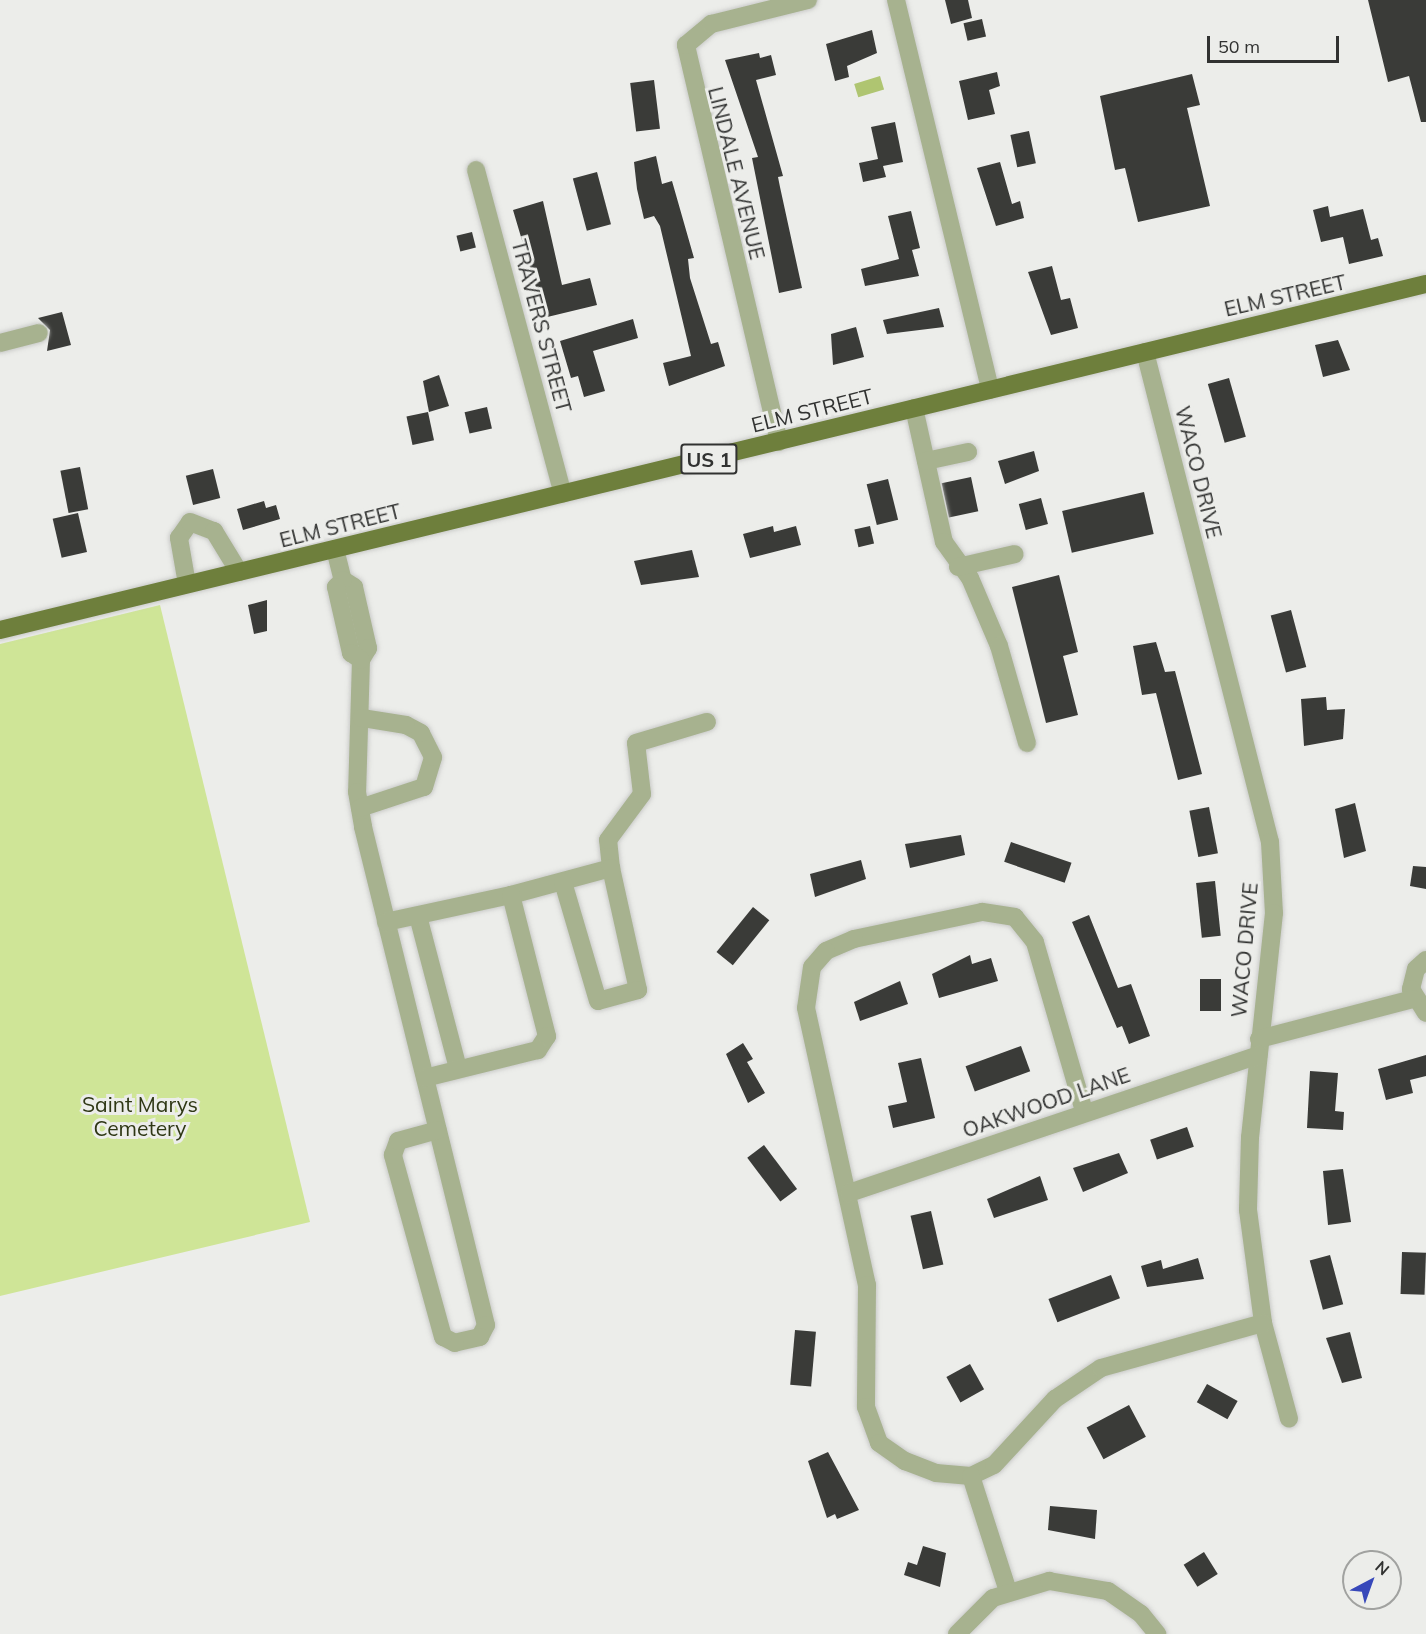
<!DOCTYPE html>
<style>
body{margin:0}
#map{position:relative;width:1426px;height:1634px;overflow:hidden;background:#ecedea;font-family:Mulish,sans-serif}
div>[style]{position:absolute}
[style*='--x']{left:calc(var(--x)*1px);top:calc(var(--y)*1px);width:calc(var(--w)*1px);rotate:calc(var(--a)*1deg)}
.green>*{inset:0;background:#cfe597}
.water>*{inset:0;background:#afc571;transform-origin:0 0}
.building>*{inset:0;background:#3a3b38;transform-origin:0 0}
.roads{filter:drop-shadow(0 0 2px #cacbc9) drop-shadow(0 0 2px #cacbc9)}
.minor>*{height:18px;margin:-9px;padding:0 9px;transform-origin:9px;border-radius:9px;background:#a7b28f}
.major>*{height:18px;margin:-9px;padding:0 9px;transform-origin:9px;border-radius:9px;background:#6e7f3c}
span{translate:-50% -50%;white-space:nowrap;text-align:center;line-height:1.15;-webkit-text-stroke:6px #ecedea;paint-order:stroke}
.shield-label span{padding:2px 4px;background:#ecedea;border:2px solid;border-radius:4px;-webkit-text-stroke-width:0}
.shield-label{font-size:20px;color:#313231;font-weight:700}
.street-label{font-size:21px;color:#313231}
.park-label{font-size:21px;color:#2e3714}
.north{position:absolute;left:1342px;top:1550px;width:60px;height:60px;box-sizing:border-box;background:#ecedea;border:2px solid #a1a2a0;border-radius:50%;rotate:41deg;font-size:16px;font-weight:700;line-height:24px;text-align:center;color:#313231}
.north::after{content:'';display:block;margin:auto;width:21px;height:27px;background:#3748ba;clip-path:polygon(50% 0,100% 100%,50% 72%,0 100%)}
.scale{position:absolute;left:1207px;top:36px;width:132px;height:27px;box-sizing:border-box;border:3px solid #313231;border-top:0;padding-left:8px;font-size:18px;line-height:21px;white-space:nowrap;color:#313231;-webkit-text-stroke:4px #ecedea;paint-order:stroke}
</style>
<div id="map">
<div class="green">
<i style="clip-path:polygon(160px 605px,310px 1222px,0 1296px,0 644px)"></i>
</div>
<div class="water">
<i style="left:880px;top:76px;width:14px;height:27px;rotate:73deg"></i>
</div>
<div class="building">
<i style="clip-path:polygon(945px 0,968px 0,972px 18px,951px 24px)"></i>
<i style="clip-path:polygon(1368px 0,1426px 0,1426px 122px,1421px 122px,1409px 76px,1388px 82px)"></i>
<i style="left:982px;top:19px;width:18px;height:19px;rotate:77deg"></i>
<i style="clip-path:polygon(872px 30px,877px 53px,847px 66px,849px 77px,835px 81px,826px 44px)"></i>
<i style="clip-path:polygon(759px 53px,760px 58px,771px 55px,776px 75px,756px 80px,783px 176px,778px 177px,780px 187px,802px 288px,779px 293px,752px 158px,758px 157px,725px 60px)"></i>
<i style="clip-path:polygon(997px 72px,1000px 86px,989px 90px,995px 114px,968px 120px,959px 81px)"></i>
<i style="clip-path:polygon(1192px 74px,1200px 105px,1187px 108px,1210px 206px,1138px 222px,1125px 168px,1115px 170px,1100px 96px)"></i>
<i style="left:654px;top:80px;width:49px;height:24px;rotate:83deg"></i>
<i style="clip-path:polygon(895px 122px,903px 162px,883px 166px,886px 177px,863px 182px,859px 163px,878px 159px,871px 127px)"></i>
<i style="left:1029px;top:131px;width:33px;height:19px;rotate:78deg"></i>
<i style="clip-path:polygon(656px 156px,662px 184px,672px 181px,694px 258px,688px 259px,690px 278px,711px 344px,718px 342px,725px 366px,669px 386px,663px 363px,691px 356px,660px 226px,654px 216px,644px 219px,637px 189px,634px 162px)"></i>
<i style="clip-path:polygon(1000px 162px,1012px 204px,1020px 201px,1024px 218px,996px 226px,977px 168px)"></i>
<i style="left:597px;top:172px;width:54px;height:25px;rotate:75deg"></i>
<i style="clip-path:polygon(543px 201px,562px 285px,590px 278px,597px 305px,539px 319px,532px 292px,537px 291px,513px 210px)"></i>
<i style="clip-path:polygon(1328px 206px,1330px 217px,1363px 209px,1371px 240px,1378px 238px,1383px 256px,1349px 264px,1343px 237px,1321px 242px,1313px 210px)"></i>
<i style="clip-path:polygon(911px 211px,920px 248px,912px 250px,919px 276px,865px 286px,861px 269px,899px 259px,888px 216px)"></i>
<i style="left:472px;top:232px;width:16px;height:16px;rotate:76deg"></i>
<i style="clip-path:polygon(1052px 266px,1061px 300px,1070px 298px,1078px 328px,1051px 335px,1028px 272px)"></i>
<i style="clip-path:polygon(939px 308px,944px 327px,887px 334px,883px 320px)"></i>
<i style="clip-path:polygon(62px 312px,71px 345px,47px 351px,50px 330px,38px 318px)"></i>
<i style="clip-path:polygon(633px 319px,638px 338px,593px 351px,605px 391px,584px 397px,578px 376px,571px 378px,560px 341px)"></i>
<i style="clip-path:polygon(856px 327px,864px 357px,833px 365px,831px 334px)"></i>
<i style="clip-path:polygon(1338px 340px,1350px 370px,1323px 377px,1315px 345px)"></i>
<i style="clip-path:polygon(439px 375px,449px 406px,429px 412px,423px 381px)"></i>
<i style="left:1229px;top:378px;width:61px;height:22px;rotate:74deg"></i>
<i style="left:487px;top:407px;width:22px;height:23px;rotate:77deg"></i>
<i style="left:428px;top:412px;width:29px;height:22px;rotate:78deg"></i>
<i style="clip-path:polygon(1034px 451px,1039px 471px,1005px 484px,998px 461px)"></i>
<i style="left:80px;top:467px;width:43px;height:20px;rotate:79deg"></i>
<i style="left:213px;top:469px;width:30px;height:28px;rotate:76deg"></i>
<i style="left:971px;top:477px;width:35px;height:30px;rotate:78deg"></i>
<i style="left:888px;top:479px;width:42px;height:22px;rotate:76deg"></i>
<i style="left:1144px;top:492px;width:43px;height:84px;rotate:77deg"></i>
<i style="left:1041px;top:498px;width:27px;height:23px;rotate:75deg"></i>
<i style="clip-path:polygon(264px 501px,266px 508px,276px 505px,280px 519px,243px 530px,237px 509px)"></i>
<i style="left:78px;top:513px;width:40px;height:26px;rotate:77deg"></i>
<i style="clip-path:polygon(773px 526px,774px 532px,796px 526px,801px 545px,750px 558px,743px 534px)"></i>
<i style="left:870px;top:526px;width:18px;height:16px;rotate:77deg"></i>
<i style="clip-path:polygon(692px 550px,699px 577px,641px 585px,634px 561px)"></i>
<i style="clip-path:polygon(1059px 575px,1078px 652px,1063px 656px,1078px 715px,1046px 723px,1012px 587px)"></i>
<i style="clip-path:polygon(267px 600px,267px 631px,254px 634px,248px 605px)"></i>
<i style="left:1291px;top:610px;width:59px;height:21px;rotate:75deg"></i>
<i style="clip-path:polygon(1156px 642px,1165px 672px,1175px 671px,1202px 774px,1178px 780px,1156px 693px,1142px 695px,1133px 646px)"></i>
<i style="clip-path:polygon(1326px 697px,1327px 710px,1345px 709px,1343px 739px,1304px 746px,1301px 699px)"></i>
<i style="clip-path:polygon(1355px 803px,1366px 851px,1344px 858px,1335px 809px)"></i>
<i style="left:1209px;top:807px;width:47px;height:20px;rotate:79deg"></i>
<i style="clip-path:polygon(961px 835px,965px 855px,910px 868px,905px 844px)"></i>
<i style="left:1011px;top:842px;width:64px;height:21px;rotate:19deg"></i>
<i style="clip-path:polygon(861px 860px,866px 879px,815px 897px,810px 874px)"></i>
<i style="clip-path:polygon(1413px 866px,1426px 867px,1426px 889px,1410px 886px)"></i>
<i style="left:1215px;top:881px;width:55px;height:19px;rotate:84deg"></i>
<i style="left:753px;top:907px;width:21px;height:58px;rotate:39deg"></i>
<i style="clip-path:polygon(1089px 915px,1118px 988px,1131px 984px,1150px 1036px,1129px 1044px,1122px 1026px,1117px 1028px,1072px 922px)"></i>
<i style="clip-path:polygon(970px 955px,972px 964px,991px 958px,998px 981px,939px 998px,932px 974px)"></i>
<i style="left:1200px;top:979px;width:21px;height:32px"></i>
<i style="clip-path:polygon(900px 981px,908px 1004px,860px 1021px,854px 1002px)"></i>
<i style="clip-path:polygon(743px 1043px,753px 1059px,747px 1062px,765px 1093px,748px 1103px,726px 1054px)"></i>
<i style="left:1021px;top:1046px;width:27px;height:59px;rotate:70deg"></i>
<i style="clip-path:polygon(1426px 1055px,1426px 1076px,1410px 1080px,1413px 1093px,1386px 1100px,1378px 1069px)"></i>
<i style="clip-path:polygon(921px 1058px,935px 1118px,893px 1128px,888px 1106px,907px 1102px,898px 1063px)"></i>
<i style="clip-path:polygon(1310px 1071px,1338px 1073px,1335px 1111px,1344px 1112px,1343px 1130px,1307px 1128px)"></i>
<i style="left:1187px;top:1127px;width:21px;height:39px;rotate:71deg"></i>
<i style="left:764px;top:1145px;width:55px;height:21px;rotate:53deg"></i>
<i style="clip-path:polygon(1119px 1153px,1128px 1173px,1083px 1192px,1073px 1168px)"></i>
<i style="clip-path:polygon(1343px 1169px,1351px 1222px,1328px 1225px,1323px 1171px)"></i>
<i style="clip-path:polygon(1040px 1176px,1048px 1200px,994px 1218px,987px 1199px)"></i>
<i style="left:931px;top:1211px;width:55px;height:21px;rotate:77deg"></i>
<i style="left:1402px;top:1252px;width:24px;height:42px;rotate:2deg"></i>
<i style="left:1330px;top:1255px;width:51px;height:21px;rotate:75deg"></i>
<i style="clip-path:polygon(1198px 1258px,1204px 1279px,1147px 1287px,1141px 1266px,1161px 1260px,1163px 1269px)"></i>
<i style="left:1111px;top:1275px;width:25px;height:67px;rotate:69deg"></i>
<i style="left:795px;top:1330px;width:21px;height:55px;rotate:5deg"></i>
<i style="clip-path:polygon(1350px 1332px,1362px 1378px,1342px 1383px,1326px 1338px)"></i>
<i style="left:970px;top:1364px;width:29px;height:27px;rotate:61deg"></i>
<i style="left:1207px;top:1384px;width:35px;height:21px;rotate:29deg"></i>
<i style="left:1129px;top:1405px;width:36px;height:48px;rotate:62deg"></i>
<i style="clip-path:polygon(828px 1452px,859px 1510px,837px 1519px,835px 1514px,827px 1518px,808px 1461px)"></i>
<i style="clip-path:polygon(1050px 1506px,1097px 1510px,1095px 1539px,1048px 1530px)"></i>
<i style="clip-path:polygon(923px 1546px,946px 1553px,940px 1587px,904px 1575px,908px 1562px,917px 1565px)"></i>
<i style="left:1204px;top:1552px;width:26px;height:24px;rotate:58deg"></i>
</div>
<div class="roads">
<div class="minor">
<i style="--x:896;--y:0;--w:401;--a:76.4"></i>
<i style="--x:476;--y:170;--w:335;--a:75"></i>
<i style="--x:0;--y:343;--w:40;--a:-14.4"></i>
<i style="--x:1145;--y:352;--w:506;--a:75.69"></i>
<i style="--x:1270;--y:842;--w:71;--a:86.8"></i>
<i style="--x:1274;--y:913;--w:225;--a:96.1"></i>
<i style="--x:1250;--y:1137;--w:73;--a:91.6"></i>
<i style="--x:1248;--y:1210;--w:114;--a:82.4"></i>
<i style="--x:1263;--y:1323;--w:99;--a:74.8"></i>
<i style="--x:914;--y:408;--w:137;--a:77.4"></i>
<i style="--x:944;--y:542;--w:44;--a:54.2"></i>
<i style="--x:970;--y:578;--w:74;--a:66.9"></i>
<i style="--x:999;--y:646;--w:101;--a:73.9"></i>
<i style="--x:779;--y:442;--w:408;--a:-103.2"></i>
<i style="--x:686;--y:45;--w:33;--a:-40"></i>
<i style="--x:711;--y:24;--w:100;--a:-13.9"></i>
<i style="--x:926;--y:461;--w:43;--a:-12.1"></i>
<i style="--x:335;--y:549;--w:32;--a:76"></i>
<i style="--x:343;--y:580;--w:13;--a:32"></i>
<i style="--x:354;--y:587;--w:63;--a:77.1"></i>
<i style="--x:368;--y:648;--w:14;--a:120"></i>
<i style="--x:361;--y:660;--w:132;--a:91.7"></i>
<i style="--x:357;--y:792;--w:36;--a:80"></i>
<i style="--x:363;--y:827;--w:513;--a:76.13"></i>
<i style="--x:486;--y:1325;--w:13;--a:117"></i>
<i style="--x:480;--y:1337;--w:26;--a:167"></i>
<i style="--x:455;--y:1343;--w:13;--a:-153"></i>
<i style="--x:443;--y:1337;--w:189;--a:-105.4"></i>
<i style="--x:393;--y:1155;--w:15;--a:-70"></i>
<i style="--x:398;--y:1141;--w:41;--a:-15.4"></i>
<i style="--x:958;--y:567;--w:58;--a:-12.8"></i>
<i style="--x:343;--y:580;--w:10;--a:135"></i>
<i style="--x:336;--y:587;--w:68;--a:77.2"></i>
<i style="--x:351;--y:653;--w:12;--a:35"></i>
<i style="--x:187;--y:584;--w:47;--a:-99.9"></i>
<i style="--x:179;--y:538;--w:19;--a:-55"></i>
<i style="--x:190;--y:522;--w:26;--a:21"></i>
<i style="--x:214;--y:531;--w:48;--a:58.6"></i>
<i style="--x:360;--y:808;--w:67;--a:-18.2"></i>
<i style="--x:424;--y:787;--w:31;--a:-73"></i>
<i style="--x:433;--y:757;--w:27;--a:-117"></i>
<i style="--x:421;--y:733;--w:17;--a:-152"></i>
<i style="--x:406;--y:725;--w:45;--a:-171"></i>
<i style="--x:611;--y:868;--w:28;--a:-96"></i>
<i style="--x:608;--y:840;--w:57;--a:-53.5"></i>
<i style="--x:642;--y:794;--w:51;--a:-96.7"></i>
<i style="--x:636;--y:743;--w:74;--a:-16.5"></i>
<i style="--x:511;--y:895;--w:104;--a:-15.1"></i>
<i style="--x:611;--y:868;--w:125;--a:77.5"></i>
<i style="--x:638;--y:990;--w:41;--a:164.6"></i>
<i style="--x:598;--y:1001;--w:124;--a:-106.4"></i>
<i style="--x:418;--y:916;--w:158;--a:75.3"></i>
<i style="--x:386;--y:922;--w:128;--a:-12.2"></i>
<i style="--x:511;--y:895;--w:146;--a:75.7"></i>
<i style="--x:547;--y:1036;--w:17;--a:123"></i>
<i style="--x:538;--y:1050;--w:116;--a:166.1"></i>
<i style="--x:1426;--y:960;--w:13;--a:138"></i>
<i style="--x:1416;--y:969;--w:21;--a:104"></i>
<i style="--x:1411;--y:989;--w:28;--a:58"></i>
<i style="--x:1259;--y:1039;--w:159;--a:-14.6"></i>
<i style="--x:1084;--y:1111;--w:176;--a:-106.2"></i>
<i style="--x:1035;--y:942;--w:32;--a:-129"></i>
<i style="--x:1015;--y:917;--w:33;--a:-171"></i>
<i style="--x:982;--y:912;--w:131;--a:168.1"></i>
<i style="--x:854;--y:939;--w:30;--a:157"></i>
<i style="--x:826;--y:951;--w:21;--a:131"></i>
<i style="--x:812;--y:967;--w:41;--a:98.3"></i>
<i style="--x:806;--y:1008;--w:284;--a:77.6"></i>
<i style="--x:867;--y:1285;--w:122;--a:90.5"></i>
<i style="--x:866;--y:1407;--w:38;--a:70"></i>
<i style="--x:879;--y:1443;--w:32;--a:35"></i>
<i style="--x:905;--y:1461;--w:33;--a:21"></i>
<i style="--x:936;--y:1473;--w:35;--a:5"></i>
<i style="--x:971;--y:1476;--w:25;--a:-26"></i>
<i style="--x:994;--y:1465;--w:90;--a:-47.3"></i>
<i style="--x:1055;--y:1399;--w:55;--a:-34"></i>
<i style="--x:1101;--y:1368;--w:168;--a:-15.5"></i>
<i style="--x:849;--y:1193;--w:432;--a:-18.6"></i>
<i style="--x:971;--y:1476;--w:121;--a:72.2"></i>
<i style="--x:957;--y:1634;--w:51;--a:-45"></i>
<i style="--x:993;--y:1598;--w:59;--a:-16.9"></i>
<i style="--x:1049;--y:1581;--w:60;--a:9.6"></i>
<i style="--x:1108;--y:1591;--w:40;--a:34.9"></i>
<i style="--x:1141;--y:1614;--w:26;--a:51"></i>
</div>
<div class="major">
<i style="--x:0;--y:630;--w:1467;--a:-13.64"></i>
</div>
</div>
<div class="shield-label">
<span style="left:709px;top:459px">US 1</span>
</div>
<div class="street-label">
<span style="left:737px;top:173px;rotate:76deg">LINDALE AVENUE</span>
<span style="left:1285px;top:295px;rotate:-13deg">ELM STREET</span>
<span style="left:542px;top:326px;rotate:75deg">TRAVERS STREET</span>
<span style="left:812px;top:410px;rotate:-14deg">ELM STREET</span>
<span style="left:1199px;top:472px;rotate:76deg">WACO DRIVE</span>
<span style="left:340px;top:525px;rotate:-14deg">ELM STREET</span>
<span style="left:1244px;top:950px;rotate:-85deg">WACO DRIVE</span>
<span style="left:1046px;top:1102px;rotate:-19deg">OAKWOOD LANE</span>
</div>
<div class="park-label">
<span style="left:140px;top:1116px">Saint Marys<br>Cemetery</span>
</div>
<div class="north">N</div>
<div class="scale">50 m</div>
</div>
